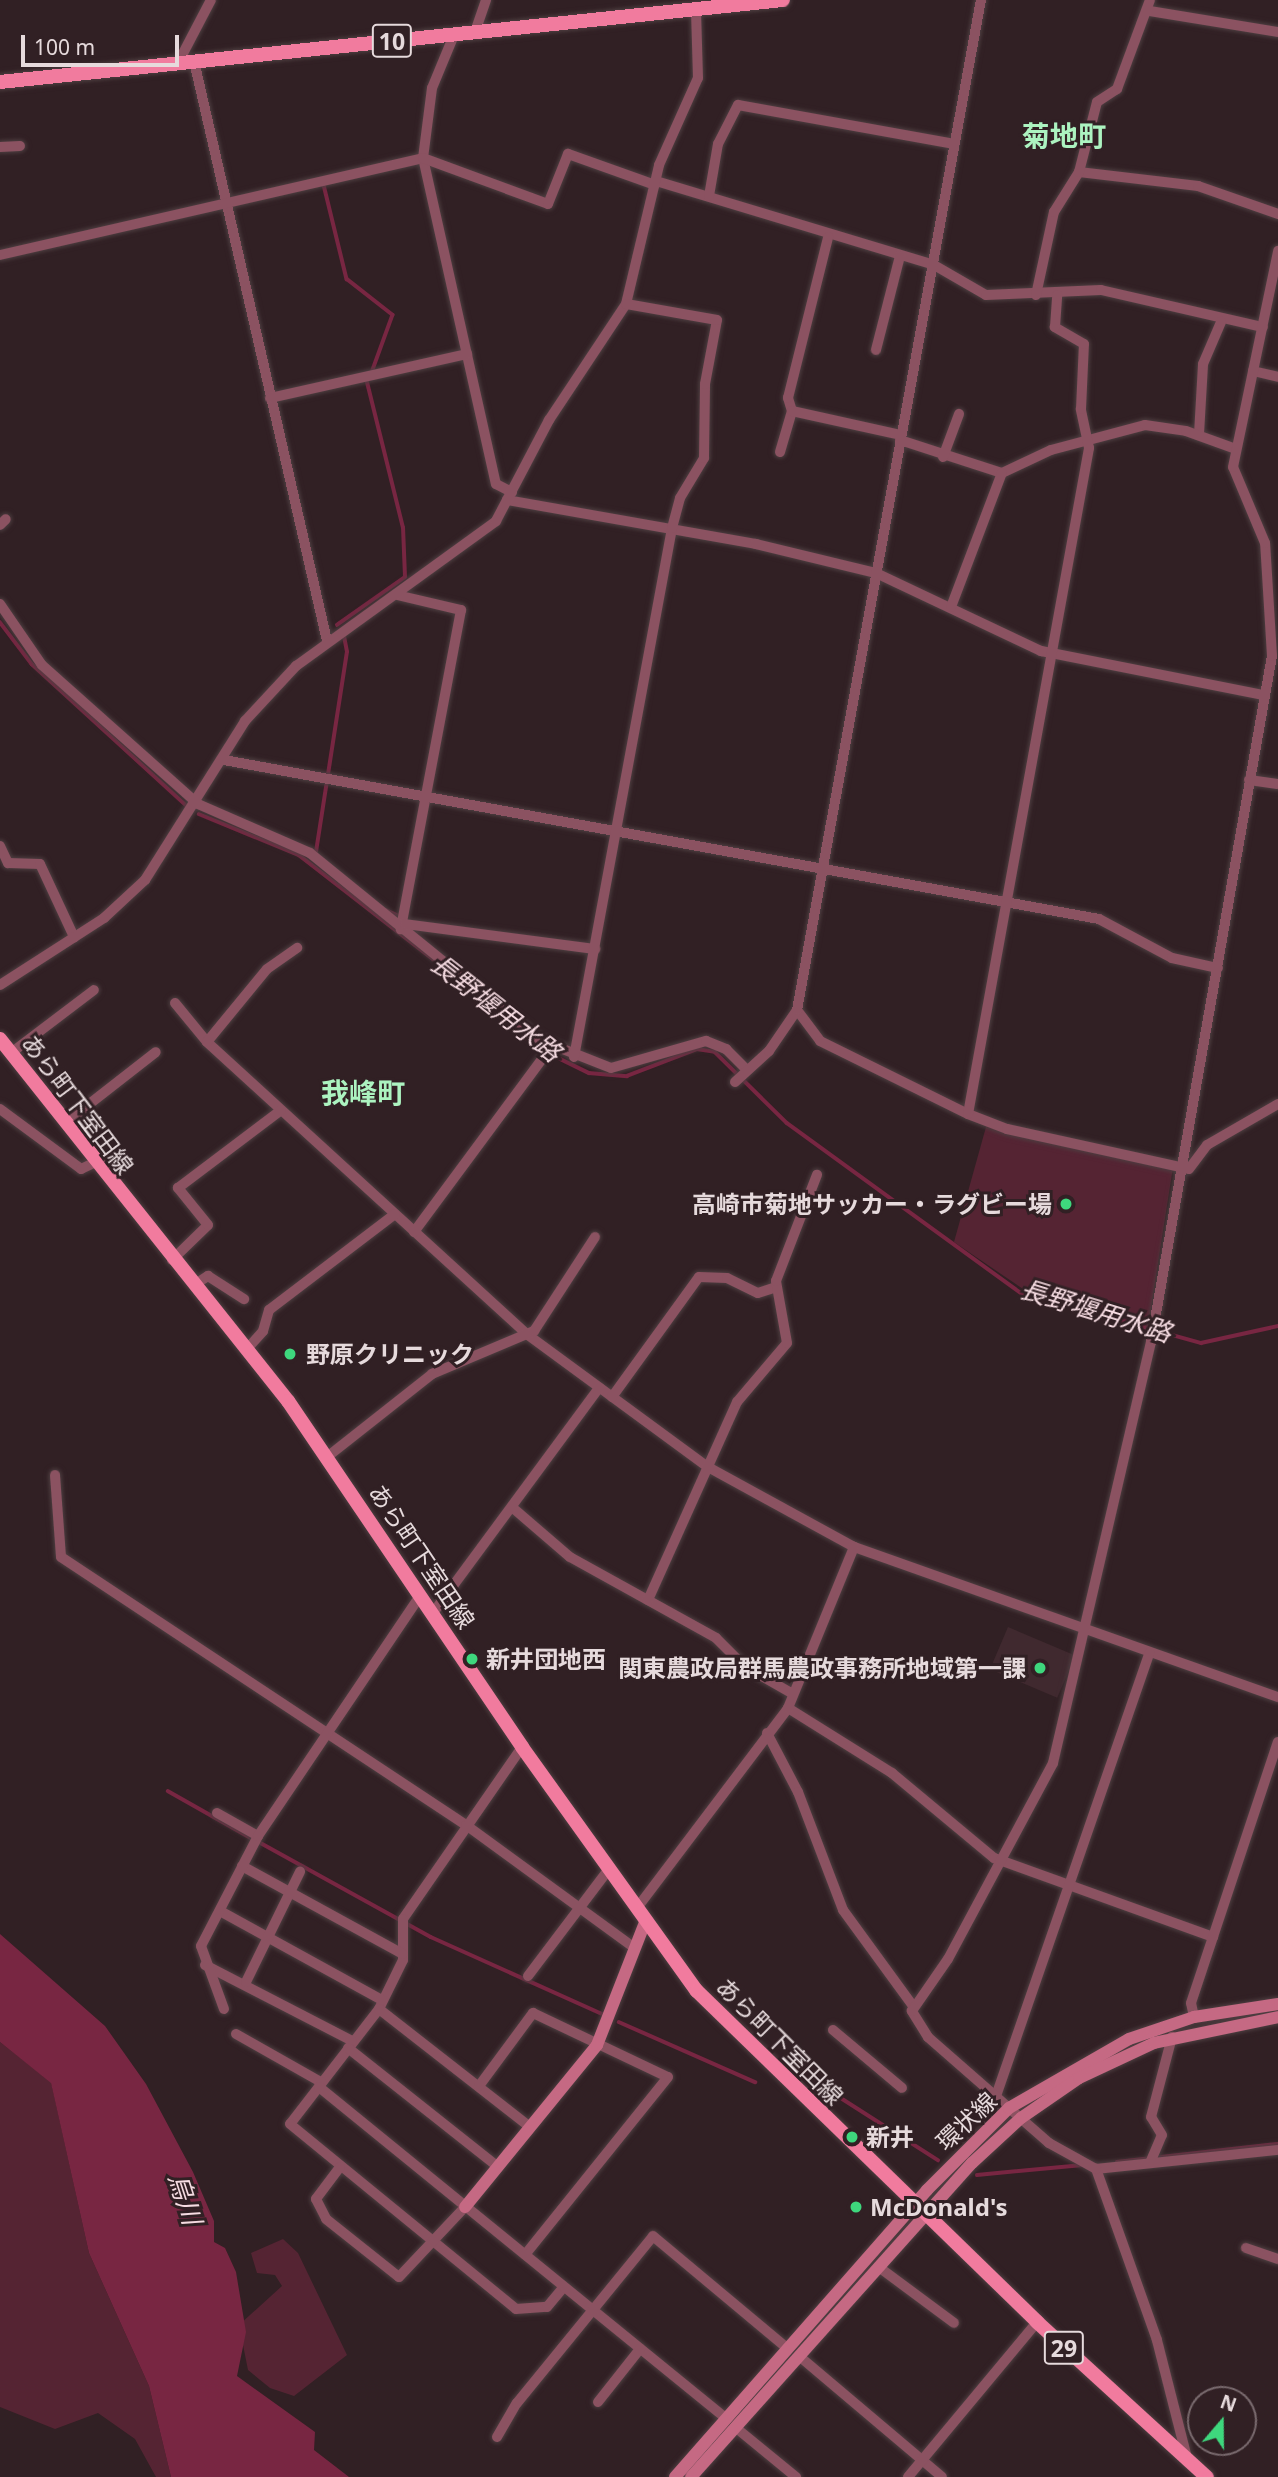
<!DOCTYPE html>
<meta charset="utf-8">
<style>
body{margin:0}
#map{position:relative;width:1278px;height:2477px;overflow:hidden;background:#312024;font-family:"Noto Sans","Noto Sans JP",sans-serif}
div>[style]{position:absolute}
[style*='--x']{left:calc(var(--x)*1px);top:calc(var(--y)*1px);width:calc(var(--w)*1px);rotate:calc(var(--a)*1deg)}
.built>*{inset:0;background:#40292f;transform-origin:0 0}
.green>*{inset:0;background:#552433}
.water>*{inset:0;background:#782642}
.stream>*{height:3.5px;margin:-1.75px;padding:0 1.75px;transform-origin:1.75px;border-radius:1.75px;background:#782642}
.roads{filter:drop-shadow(0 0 2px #4e3e41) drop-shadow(0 0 2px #4e3e41)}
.street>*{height:10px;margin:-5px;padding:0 5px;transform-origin:5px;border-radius:5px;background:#8b5261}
.secondary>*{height:12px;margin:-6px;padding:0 6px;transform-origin:6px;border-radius:6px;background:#c56983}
.primary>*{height:14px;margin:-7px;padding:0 7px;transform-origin:7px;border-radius:7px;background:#f17b9e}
.dots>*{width:19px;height:19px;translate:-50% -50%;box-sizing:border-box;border:4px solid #312024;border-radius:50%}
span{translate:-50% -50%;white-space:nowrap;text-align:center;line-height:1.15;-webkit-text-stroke:6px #312024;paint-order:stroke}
.shield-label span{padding:2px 5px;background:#312024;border:2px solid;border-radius:5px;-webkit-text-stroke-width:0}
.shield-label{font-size:23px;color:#e6dadc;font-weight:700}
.street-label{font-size:24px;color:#e6dadc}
.poi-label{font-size:24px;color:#e6dadc;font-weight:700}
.right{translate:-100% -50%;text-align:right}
.left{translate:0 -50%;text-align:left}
.water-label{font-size:26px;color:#f6dce2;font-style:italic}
.quarter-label{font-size:28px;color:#acf3c0;font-weight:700}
.north{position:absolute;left:1187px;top:2386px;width:70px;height:70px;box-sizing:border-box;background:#312024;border:2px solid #796a6e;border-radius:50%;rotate:20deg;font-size:19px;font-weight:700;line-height:28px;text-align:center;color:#e6dadc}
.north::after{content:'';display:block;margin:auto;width:24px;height:32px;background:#3ed77d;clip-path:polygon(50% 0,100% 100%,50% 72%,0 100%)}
.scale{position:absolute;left:21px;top:35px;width:158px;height:32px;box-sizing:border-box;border:4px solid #e6dadc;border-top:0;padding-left:9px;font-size:21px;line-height:24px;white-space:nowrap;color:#e6dadc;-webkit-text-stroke:5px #312024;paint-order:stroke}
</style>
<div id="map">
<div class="built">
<i style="left:1008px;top:1627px;width:73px;height:46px;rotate:23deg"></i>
</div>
<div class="green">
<i style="clip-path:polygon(986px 1127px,1173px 1167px,1148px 1327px,1023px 1289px,954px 1242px)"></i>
<i style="clip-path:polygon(0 2042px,51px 2082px,89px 2253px,149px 2386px,171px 2477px,156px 2477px,135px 2439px,98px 2413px,55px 2429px,0 2407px)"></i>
<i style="clip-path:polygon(283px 2239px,298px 2253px,347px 2355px,294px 2396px,270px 2388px,248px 2370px,239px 2325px,282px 2286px,275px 2275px,257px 2273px,251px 2253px)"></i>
</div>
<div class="water">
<i style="clip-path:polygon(0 1934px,105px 2026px,146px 2084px,193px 2172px,214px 2221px,214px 2242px,225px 2248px,236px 2272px,246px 2332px,237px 2376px,315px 2432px,314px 2450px,349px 2477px,171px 2477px,149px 2386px,89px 2253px,51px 2083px,0 2042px)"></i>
</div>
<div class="stream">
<i style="--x:324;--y:185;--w:97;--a:76.3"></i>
<i style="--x:347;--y:279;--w:58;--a:38"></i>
<i style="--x:393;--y:315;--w:59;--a:110"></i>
<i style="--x:0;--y:622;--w:53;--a:52.7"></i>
<i style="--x:32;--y:664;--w:210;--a:42.5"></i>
<i style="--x:337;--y:625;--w:83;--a:-35.2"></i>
<i style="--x:405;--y:577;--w:49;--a:-92.3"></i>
<i style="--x:403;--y:528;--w:150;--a:-103.9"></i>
<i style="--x:199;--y:814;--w:108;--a:22.3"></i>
<i style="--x:299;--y:855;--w:170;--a:37.8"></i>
<i style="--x:316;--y:852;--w:202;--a:-81.2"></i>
<i style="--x:347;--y:652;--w:16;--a:-101"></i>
<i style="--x:386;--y:910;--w:14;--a:25"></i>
<i style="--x:477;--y:994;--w:79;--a:41.9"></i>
<i style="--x:536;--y:1047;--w:59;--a:26.1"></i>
<i style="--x:589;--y:1073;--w:38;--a:5"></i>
<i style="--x:627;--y:1076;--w:75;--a:-21.1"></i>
<i style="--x:697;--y:1049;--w:18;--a:9"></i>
<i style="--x:715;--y:1052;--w:101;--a:44.6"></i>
<i style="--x:787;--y:1123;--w:289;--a:36"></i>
<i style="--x:1021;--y:1293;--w:187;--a:15.5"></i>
<i style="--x:1201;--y:1343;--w:79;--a:-12.4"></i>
<i style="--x:168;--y:1791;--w:95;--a:29.5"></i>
<i style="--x:259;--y:1842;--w:196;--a:28.9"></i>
<i style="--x:431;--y:1937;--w:188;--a:24.2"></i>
<i style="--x:619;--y:2022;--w:149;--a:23.8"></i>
<i style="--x:816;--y:2082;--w:145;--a:32.6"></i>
<i style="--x:1117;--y:2162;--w:162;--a:-6.4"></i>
<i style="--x:977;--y:2175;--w:106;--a:-5.4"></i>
</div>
<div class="roads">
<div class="street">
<i style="--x:1150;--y:11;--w:130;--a:9.3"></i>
<i style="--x:475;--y:32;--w:34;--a:-71"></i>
<i style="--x:454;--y:35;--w:57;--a:112.5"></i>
<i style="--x:432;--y:88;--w:71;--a:97.3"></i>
<i style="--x:423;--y:158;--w:334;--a:77.4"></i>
<i style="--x:496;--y:484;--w:18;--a:27"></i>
<i style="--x:194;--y:61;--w:595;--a:77.08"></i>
<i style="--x:178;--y:63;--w:71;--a:-62.4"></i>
<i style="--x:0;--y:147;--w:20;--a:-3"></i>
<i style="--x:1079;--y:172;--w:120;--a:6.7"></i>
<i style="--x:1198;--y:186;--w:85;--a:19.3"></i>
<i style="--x:656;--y:181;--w:290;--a:16.8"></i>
<i style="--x:934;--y:265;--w:60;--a:30"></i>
<i style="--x:986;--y:295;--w:115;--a:-2.5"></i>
<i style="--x:1101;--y:290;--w:166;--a:12.9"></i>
<i style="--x:709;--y:196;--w:53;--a:-80.2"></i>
<i style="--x:718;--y:144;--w:44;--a:-62.9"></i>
<i style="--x:738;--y:105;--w:220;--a:10.2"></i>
<i style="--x:0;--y:255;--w:434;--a:-12.9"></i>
<i style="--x:423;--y:158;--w:133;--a:20.2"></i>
<i style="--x:548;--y:204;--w:54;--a:-68.2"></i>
<i style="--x:568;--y:154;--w:92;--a:19.6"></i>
<i style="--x:1036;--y:295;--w:85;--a:-77.8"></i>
<i style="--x:1054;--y:212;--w:47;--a:-58"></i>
<i style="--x:1079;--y:172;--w:72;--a:-75.6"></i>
<i style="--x:1097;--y:102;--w:24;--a:-33"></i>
<i style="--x:1117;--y:89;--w:95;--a:-69.7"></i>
<i style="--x:876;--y:350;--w:97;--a:-75.7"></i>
<i style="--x:1253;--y:371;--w:26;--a:13"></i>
<i style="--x:270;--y:398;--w:202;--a:-12.6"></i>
<i style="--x:792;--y:411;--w:14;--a:-107"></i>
<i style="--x:788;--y:398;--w:166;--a:-76"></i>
<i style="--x:1199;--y:434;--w:70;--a:-86.7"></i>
<i style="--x:1203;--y:364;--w:46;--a:-66.8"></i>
<i style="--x:900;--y:440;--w:107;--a:17.9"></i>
<i style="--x:1002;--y:473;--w:54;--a:-25.1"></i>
<i style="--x:1051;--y:450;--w:97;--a:-14.9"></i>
<i style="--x:1145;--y:425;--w:41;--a:8.3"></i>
<i style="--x:1186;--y:431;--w:53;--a:19.8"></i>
<i style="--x:780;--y:452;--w:43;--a:-73.7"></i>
<i style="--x:792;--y:411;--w:112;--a:12.4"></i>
<i style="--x:943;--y:457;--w:46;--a:-69.6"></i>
<i style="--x:507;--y:500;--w:253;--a:10"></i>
<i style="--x:756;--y:544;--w:123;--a:13.6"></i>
<i style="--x:876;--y:573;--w:183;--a:25.3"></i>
<i style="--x:1041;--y:651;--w:226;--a:11.2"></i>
<i style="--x:0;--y:525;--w:8;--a:-45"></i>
<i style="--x:397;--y:595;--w:66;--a:13.2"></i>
<i style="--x:461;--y:610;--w:325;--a:100.7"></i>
<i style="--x:0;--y:604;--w:74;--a:55.5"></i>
<i style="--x:42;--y:665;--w:209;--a:41.7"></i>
<i style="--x:198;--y:804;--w:122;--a:23.6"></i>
<i style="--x:310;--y:853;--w:296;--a:39.1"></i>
<i style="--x:540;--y:1040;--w:76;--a:21.5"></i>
<i style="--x:611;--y:1068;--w:99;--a:-15.9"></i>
<i style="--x:706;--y:1041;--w:22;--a:22"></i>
<i style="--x:726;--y:1049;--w:30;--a:45"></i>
<i style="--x:951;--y:607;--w:143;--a:-69.2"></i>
<i style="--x:224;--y:760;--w:889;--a:10.3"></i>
<i style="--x:1099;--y:919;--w:83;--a:28.1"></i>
<i style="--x:1172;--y:958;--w:47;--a:12.3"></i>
<i style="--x:1249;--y:780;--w:29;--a:8"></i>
<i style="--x:0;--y:846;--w:19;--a:65"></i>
<i style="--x:8;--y:863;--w:32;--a:2"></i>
<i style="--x:40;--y:864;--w:81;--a:65"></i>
<i style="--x:405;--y:924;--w:192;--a:7.5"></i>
<i style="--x:0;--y:985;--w:124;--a:-32.8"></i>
<i style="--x:104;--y:918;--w:56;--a:-42.8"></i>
<i style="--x:145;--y:880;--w:188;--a:-57.8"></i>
<i style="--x:245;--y:721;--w:75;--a:-47.2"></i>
<i style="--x:296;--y:666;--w:247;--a:-35.9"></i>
<i style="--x:496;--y:521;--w:114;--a:-62.3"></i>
<i style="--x:549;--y:420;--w:139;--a:-56.4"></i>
<i style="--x:626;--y:304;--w:143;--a:-76.6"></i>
<i style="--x:659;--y:165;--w:95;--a:-65.9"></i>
<i style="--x:698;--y:78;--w:68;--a:-91.7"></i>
<i style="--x:175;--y:1003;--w:50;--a:50.6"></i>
<i style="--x:207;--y:1042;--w:435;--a:42.4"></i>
<i style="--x:528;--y:1335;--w:223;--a:36.3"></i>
<i style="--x:708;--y:1467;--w:166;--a:28.7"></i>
<i style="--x:854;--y:1547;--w:450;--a:19.5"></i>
<i style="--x:797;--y:1010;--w:39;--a:53"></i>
<i style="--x:820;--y:1041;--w:165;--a:26.3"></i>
<i style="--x:968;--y:1114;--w:42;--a:21"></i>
<i style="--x:1007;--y:1129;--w:186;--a:12.4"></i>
<i style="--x:1189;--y:1169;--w:30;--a:-53"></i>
<i style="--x:1207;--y:1145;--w:82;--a:-30"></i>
<i style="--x:207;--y:1042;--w:94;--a:-50.6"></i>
<i style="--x:267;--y:969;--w:37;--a:-35"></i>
<i style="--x:11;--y:1053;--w:104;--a:-37.2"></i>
<i style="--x:574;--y:1057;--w:538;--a:-79.5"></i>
<i style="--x:672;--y:528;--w:31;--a:-75"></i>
<i style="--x:680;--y:498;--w:47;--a:-59"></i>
<i style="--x:704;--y:458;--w:74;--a:-89.2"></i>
<i style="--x:705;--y:384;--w:65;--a:-79.4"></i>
<i style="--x:717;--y:320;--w:92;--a:-170"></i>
<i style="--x:735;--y:1082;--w:46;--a:-42.4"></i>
<i style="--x:769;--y:1051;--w:50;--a:-55.7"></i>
<i style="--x:797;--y:1010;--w:1027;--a:-79.68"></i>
<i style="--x:0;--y:1109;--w:101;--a:36.5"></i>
<i style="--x:81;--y:1169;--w:14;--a:-25"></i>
<i style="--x:968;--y:1114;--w:677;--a:-79.7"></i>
<i style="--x:1089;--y:448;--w:40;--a:-102"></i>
<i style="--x:1081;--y:409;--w:65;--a:-87.4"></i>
<i style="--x:1084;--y:344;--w:34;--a:-150"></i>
<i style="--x:1055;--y:327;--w:32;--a:-86"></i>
<i style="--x:65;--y:1123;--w:115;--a:-38"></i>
<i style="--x:414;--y:1232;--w:215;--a:-53.5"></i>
<i style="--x:172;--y:1260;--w:50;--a:-44.2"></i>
<i style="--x:208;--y:1225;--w:48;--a:-129"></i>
<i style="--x:178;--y:1188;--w:129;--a:-37.1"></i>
<i style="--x:194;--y:1285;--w:17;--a:-33"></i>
<i style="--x:208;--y:1276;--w:43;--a:32.6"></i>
<i style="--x:247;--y:1349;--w:24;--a:-48"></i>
<i style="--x:263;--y:1331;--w:22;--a:-74"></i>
<i style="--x:269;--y:1310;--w:158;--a:-37.3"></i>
<i style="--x:612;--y:1397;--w:148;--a:-54.1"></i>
<i style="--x:699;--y:1277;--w:28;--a:2"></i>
<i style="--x:727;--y:1278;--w:34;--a:26"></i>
<i style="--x:758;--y:1293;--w:19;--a:-18"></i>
<i style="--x:327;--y:1457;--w:134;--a:-38.3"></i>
<i style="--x:432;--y:1374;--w:111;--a:-22.9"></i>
<i style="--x:534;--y:1331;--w:112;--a:-57"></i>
<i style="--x:55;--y:1475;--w:82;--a:85.8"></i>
<i style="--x:61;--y:1557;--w:486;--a:33.5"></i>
<i style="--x:466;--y:1825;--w:207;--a:36.1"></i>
<i style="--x:513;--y:1508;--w:75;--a:40.7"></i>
<i style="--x:570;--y:1557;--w:167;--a:29"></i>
<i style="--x:716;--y:1638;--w:40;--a:45"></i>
<i style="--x:744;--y:1666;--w:56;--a:29.7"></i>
<i style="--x:648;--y:1600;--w:217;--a:-65.8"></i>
<i style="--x:737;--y:1402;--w:77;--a:-49.7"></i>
<i style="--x:787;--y:1343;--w:63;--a:-100.1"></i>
<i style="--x:776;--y:1281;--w:114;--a:-68.9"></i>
<i style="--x:433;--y:1613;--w:280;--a:-53.6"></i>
<i style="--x:788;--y:1708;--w:123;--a:32"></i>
<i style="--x:892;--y:1773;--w:133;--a:39.8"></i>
<i style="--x:994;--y:1858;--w:233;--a:19.8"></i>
<i style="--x:767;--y:1733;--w:67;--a:62.3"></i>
<i style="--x:798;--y:1792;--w:126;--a:69.1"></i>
<i style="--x:843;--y:1910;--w:119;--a:53.9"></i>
<i style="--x:522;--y:1747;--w:209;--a:124.7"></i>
<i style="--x:403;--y:1919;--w:41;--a:90"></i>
<i style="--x:403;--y:1960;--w:55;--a:116.1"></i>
<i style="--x:379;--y:2009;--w:145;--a:127.7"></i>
<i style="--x:290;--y:2124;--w:292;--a:39.3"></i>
<i style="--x:516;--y:2309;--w:31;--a:-4"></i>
<i style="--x:547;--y:2307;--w:26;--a:-50"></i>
<i style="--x:217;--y:1813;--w:47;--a:29.3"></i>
<i style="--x:242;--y:1866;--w:183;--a:28.7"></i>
<i style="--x:637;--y:1908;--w:251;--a:-52.9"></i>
<i style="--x:788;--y:1708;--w:174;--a:-67.7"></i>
<i style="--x:220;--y:1911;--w:185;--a:28.8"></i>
<i style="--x:205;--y:1965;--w:165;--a:27.3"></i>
<i style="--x:528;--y:1976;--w:134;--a:-52.9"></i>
<i style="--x:246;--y:1982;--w:123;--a:-63.9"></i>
<i style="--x:224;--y:2009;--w:67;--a:-110.1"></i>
<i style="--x:201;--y:1946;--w:124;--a:-62.6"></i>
<i style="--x:258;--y:1836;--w:290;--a:-56"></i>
<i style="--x:379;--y:2009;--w:192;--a:38"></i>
<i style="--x:1194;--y:2017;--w:14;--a:-102"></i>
<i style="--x:1191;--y:2003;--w:275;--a:-71.6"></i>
<i style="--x:833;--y:2030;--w:90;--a:40"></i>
<i style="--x:236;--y:2034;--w:98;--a:29.5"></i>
<i style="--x:348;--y:2048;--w:191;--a:38.4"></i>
<i style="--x:479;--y:2086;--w:91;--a:-53.5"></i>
<i style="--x:533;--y:2013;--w:149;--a:25.4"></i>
<i style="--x:668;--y:2077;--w:228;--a:128.8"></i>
<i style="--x:319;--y:2087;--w:526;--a:39.14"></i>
<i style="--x:996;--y:2096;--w:469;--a:-70.9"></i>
<i style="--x:1150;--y:2163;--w:30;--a:-67"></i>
<i style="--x:1162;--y:2135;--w:21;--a:-121"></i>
<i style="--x:1151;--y:2117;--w:83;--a:-75.3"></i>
<i style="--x:340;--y:2167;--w:40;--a:127"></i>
<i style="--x:316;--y:2199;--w:22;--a:63"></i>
<i style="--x:326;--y:2219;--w:93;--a:38.5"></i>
<i style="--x:399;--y:2277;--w:96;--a:-46.7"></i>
<i style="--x:1096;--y:2169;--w:183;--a:-6"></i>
<i style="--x:1246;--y:2248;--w:34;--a:19"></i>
<i style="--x:880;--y:2268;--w:92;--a:36.6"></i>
<i style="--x:799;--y:2356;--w:187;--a:40.2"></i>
<i style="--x:598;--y:2402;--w:68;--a:-51.6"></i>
<i style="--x:735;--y:2427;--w:79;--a:39.3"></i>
<i style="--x:497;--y:2437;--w:39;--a:-60"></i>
<i style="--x:517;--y:2403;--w:215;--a:-50.8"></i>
<i style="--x:653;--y:2236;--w:176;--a:39.9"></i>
<i style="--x:1188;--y:2462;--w:126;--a:-104.3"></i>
<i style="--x:1157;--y:2340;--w:182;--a:-109.6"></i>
<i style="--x:1096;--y:2169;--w:54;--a:-151"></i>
<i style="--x:1049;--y:2143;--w:161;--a:-138.8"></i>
<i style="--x:928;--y:2037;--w:31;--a:-122"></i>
<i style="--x:912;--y:2011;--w:63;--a:-55.3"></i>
<i style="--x:948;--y:1959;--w:222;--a:-61.8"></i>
<i style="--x:1053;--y:1763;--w:432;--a:-76.9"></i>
<i style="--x:1151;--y:1342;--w:697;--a:-80"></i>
<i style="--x:1272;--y:656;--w:113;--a:-93.5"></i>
<i style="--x:1265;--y:543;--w:82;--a:-112.8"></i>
<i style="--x:1233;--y:467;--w:221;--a:-78.2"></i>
<i style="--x:908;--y:2477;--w:202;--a:-50.2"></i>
</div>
<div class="secondary">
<i style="--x:465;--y:2207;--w:209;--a:-50.8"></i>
<i style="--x:597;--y:2045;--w:134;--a:-68.6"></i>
<i style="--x:675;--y:2477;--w:382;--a:-48.7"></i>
<i style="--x:927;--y:2190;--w:116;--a:-45"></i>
<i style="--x:1009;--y:2108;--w:138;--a:-29.9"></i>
<i style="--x:1129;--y:2039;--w:69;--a:-18.7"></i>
<i style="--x:1194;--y:2017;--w:85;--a:-8.8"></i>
<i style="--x:691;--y:2477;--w:421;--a:-48.2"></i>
<i style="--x:972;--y:2163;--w:67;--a:-42.6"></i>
<i style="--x:1021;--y:2118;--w:70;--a:-34.6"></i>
<i style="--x:1079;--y:2078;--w:83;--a:-25"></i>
<i style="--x:1154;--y:2043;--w:127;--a:-11.8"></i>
</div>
<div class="primary">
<i style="--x:0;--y:82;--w:787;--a:-5.98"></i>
<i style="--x:0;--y:1039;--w:463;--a:51.5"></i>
<i style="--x:288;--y:1401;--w:418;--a:55.9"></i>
<i style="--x:522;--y:1747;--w:300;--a:54.4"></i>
<i style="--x:697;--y:1991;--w:475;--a:44.2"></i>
<i style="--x:1037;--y:2322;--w:230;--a:42.4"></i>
</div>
</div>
<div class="dots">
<i style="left:1066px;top:1204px;background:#3ed77d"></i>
<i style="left:290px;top:1354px;background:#3ed77d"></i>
<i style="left:472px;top:1659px;background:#3ed77d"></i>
<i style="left:1040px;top:1668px;background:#3ed77d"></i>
<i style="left:852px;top:2137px;background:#3ed77d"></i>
<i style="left:856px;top:2207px;background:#3ed77d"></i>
</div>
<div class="shield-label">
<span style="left:392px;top:41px">10</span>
<span style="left:1064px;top:2348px">29</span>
</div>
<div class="street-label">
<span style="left:78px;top:1104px;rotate:53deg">あら町下室田線</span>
<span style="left:422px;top:1556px;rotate:56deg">あら町下室田線</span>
<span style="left:780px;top:2041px;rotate:45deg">あら町下室田線</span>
<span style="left:966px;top:2121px;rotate:-43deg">環状線</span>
</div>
<div class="poi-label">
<span class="right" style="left:1052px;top:1204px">高崎市菊地サッカー・ラグビー場</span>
<span class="left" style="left:306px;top:1354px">野原クリニック</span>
<span class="left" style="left:486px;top:1659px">新井団地西</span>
<span class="right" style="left:1026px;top:1668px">関東農政局群馬農政事務所地域第一課</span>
<span class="left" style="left:866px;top:2137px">新井</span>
<span class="left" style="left:870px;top:2207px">McDonald's</span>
</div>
<div class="water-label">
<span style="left:496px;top:1008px;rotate:38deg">長野堰用水路</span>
<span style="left:1096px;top:1311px;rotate:17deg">長野堰用水路</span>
<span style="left:185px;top:2199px;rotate:72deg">烏川</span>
</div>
<div class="quarter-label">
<span style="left:1064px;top:135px">菊地町</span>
<span style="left:363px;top:1092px">我峰町</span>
</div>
<div class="north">N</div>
<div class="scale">100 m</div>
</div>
